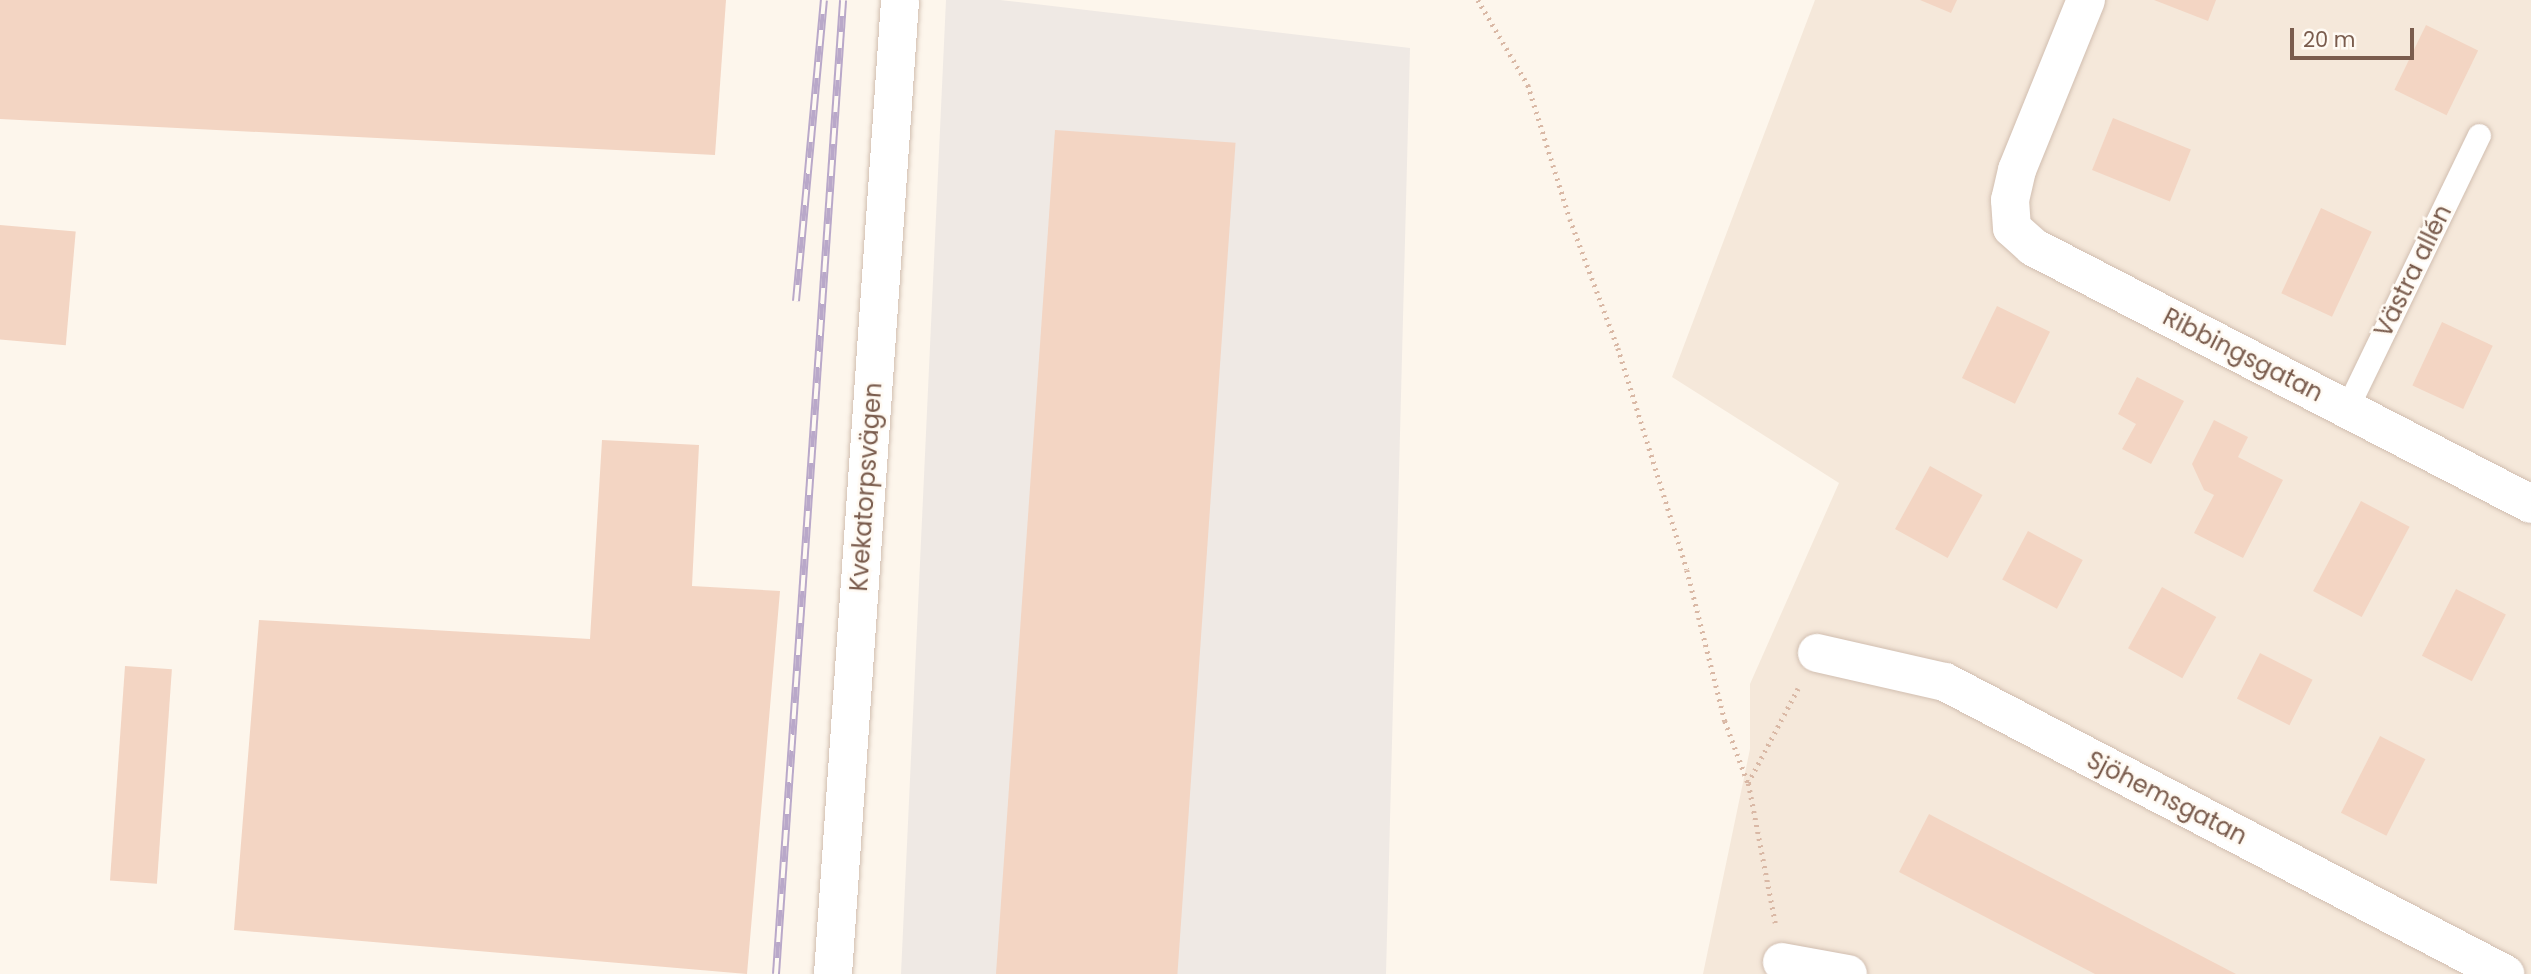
<!DOCTYPE html>
<meta charset="utf-8">
<style>
body{margin:0}
#map{position:relative;width:2531px;height:974px;overflow:hidden;background:#fdf6ec;font-family:Poppins,sans-serif}
div>[style]{position:absolute}
[style*='--x']{left:calc(var(--x)*1px);top:calc(var(--y)*1px);width:calc(var(--w)*1px);rotate:calc(var(--a)*1deg)}
.residential>*{inset:0;background:#f5e8da}
.industrial>*{inset:0;background:#efe9e4}
.building>*{inset:0;background:#f3d5c3;transform-origin:0 0}
.path>*{height:4.5px;margin-top:-2.25px;transform-origin:0;background:repeating-linear-gradient(90deg,#d9b8a5 0 2px,transparent 0 7px)}
.roads{filter:drop-shadow(0 0 2px #d1beb0) drop-shadow(0 0 2px #d1beb0)}
.service>*{height:23px;margin:-11.5px;padding:0 11.5px;transform-origin:11.5px;border-radius:11.5px;background:#fff}
.minor>*{height:38px;margin:-19px;padding:0 19px;transform-origin:19px;border-radius:19px;background:#fff}
.tertiary>*{height:38px;margin:-19px;padding:0 19px;transform-origin:19px;border-radius:19px;background:#fff}
.rail>*{height:8px;margin-top:-4px;transform-origin:0;background:repeating-linear-gradient(90deg,#fffaf3 0 16px,#b9a8c9 0 32px);box-sizing:border-box;border-block:2px solid #b9a8c9}
span{translate:-50% -50%;white-space:nowrap;text-align:center;line-height:1.15;-webkit-text-stroke:5px #fffaf3;paint-order:stroke}
.street-label{font-size:24px;color:#7a5c4d}
.scale{position:absolute;left:2290px;top:28px;width:124px;height:32px;box-sizing:border-box;border:4px solid #7a5c4d;border-top:0;padding-left:9px;font-size:21px;line-height:24px;white-space:nowrap;color:#7a5c4d;-webkit-text-stroke:5px #fffaf3;paint-order:stroke}
</style>
<div id="map">
<div class="residential">
<i style="clip-path:polygon(1815px 0,2531px 0,2531px 974px,1703px 974px,1750px 749px,1750px 684px,1839px 483px,1672px 377px)"></i>
</div>
<div class="industrial">
<i style="clip-path:polygon(946px 0,1000px 0,1410px 48px,1386px 974px,901px 974px)"></i>
</div>
<div class="building">
<i style="clip-path:polygon(0 0,726px 0,715px 155px,0 119px)"></i>
<i style="clip-path:polygon(1920px 0,1957px 0,1951px 13px)"></i>
<i style="clip-path:polygon(2154px 0,2216px 0,2208px 21px)"></i>
<i style="left:2426px;top:25px;width:58px;height:72px;rotate:26deg"></i>
<i style="left:2113px;top:118px;width:84px;height:56px;rotate:22deg"></i>
<i style="left:1055px;top:130px;width:181px;height:846px;rotate:4deg"></i>
<i style="left:2321px;top:208px;width:56px;height:94px;rotate:25deg"></i>
<i style="left:0;top:225px;width:76px;height:114px;rotate:5deg"></i>
<i style="left:1997px;top:306px;width:59px;height:80px;rotate:26deg"></i>
<i style="left:2442px;top:322px;width:56px;height:70px;rotate:25deg"></i>
<i style="clip-path:polygon(2137px 377px,2184px 401px,2151px 464px,2122px 449px,2136px 424px,2118px 414px)"></i>
<i style="clip-path:polygon(2214px 420px,2248px 437px,2238px 457px,2283px 480px,2243px 558px,2194px 533px,2214px 495px,2204px 490px,2192px 464px)"></i>
<i style="clip-path:polygon(602px 440px,699px 445px,692px 586px,780px 591px,747px 974px,234px 930px,259px 620px,590px 639px)"></i>
<i style="left:1930px;top:466px;width:60px;height:72px;rotate:29deg"></i>
<i style="left:2361px;top:501px;width:55px;height:102px;rotate:28deg"></i>
<i style="left:2028px;top:531px;width:62px;height:55px;rotate:28deg"></i>
<i style="left:2162px;top:587px;width:62px;height:70px;rotate:29deg"></i>
<i style="left:2456px;top:589px;width:56px;height:75px;rotate:27deg"></i>
<i style="left:2260px;top:653px;width:59px;height:51px;rotate:27deg"></i>
<i style="left:125px;top:666px;width:47px;height:215px;rotate:4deg"></i>
<i style="left:2380px;top:736px;width:51px;height:86px;rotate:27deg"></i>
<i style="clip-path:polygon(1929px 814px,2236px 974px,2095px 974px,1899px 872px)"></i>
</div>
<div class="path">
<i style="--x:1478;--y:0;--w:99;--a:59.5"></i>
<i style="--x:1528;--y:85;--w:140;--a:72.6"></i>
<i style="--x:1570;--y:219;--w:138;--a:69.6"></i>
<i style="--x:1618;--y:348;--w:232;--a:72.7"></i>
<i style="--x:1687;--y:570;--w:156;--a:75.9"></i>
<i style="--x:1725;--y:721;--w:66;--a:69.6"></i>
<i style="--x:1775;--y:923;--w:143;--a:-100.9"></i>
<i style="--x:1748;--y:783;--w:107;--a:-62.2"></i>
</div>
<div class="roads">
<div class="service">
<i style="--x:2347;--y:408;--w:303;--a:-64.2"></i>
</div>
<div class="minor">
<i style="--x:2086;--y:0;--w:183;--a:112.1"></i>
<i style="--x:2017;--y:170;--w:31;--a:103"></i>
<i style="--x:2010;--y:200;--w:28;--a:86"></i>
<i style="--x:2012;--y:228;--w:28;--a:42"></i>
<i style="--x:2033;--y:247;--w:560;--a:27.3"></i>
<i style="--x:1817;--y:653;--w:131;--a:12.8"></i>
<i style="--x:1945;--y:682;--w:632;--a:27.54"></i>
<i style="--x:1782;--y:962;--w:67;--a:10.3"></i>
</div>
<div class="tertiary">
<i style="--x:833;--y:974;--w:976;--a:-86.06"></i>
</div>
</div>
<div class="rail">
<i style="--x:796;--y:301;--w:302;--a:-84.7"></i>
<i style="--x:776;--y:974;--w:976;--a:-86.06"></i>
</div>
<div class="street-label">
<span style="left:2413px;top:271px;rotate:-64deg">Västra allén</span>
<span style="left:2243px;top:355px;rotate:27deg">Ribbingsgatan</span>
<span style="left:866px;top:487px;rotate:-86deg">Kvekatorpsvägen</span>
<span style="left:2167px;top:798px;rotate:27deg">Sjöhemsgatan</span>
</div>
<div class="scale">20 m</div>
</div>
